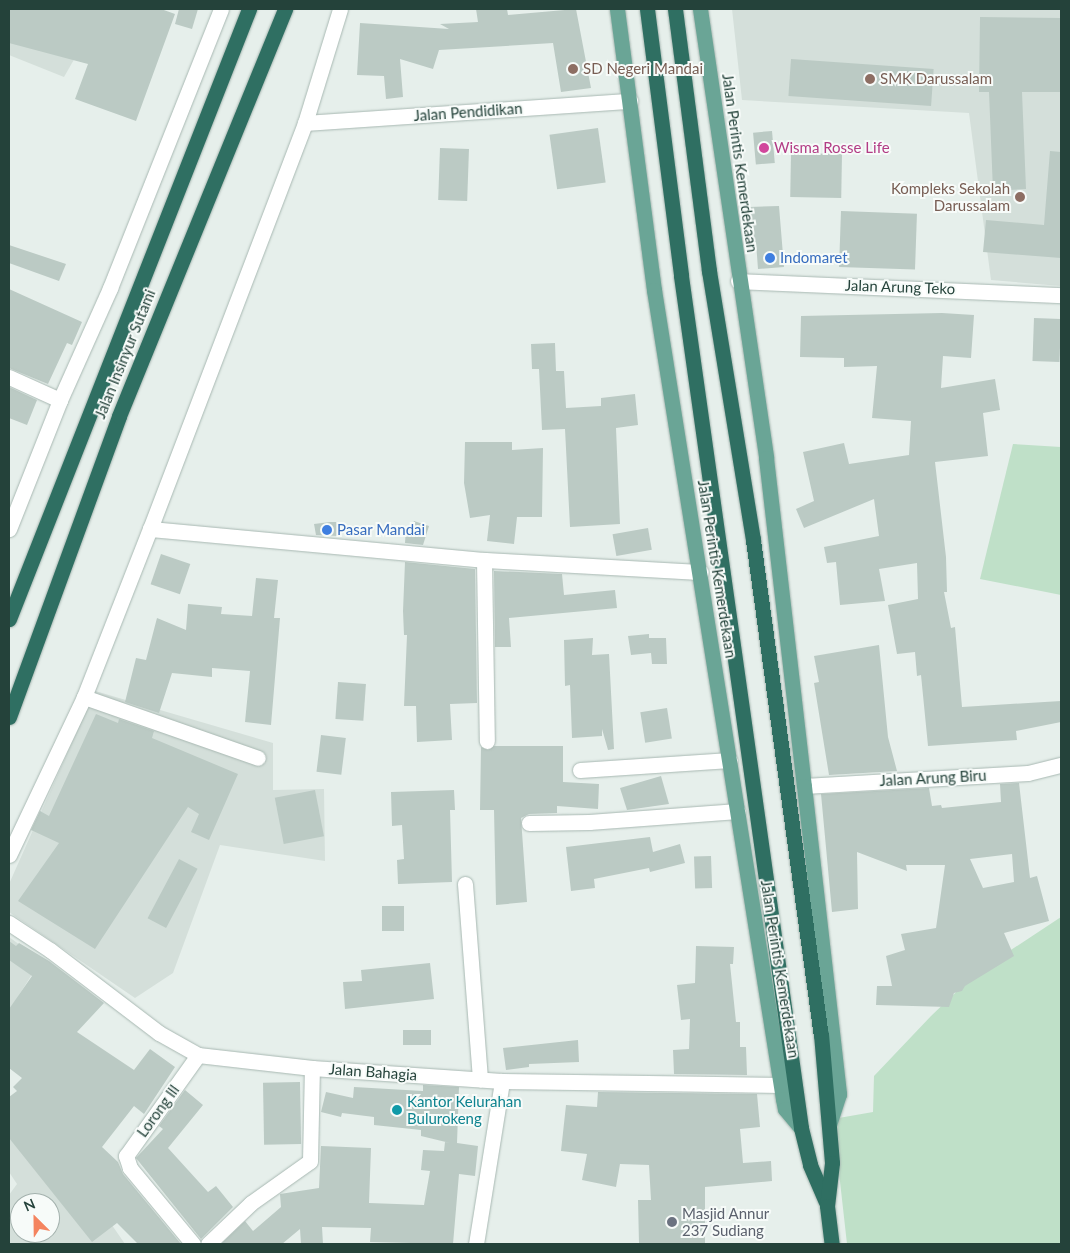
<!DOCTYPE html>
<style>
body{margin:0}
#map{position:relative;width:1070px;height:1253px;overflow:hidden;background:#e6efeb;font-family:Lato,sans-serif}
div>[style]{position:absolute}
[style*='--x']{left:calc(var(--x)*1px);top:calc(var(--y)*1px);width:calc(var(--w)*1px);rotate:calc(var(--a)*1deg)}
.built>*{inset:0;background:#d4dfda}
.green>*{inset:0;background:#bfe0c8}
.building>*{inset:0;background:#bbcac4;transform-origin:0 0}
.roads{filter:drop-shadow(0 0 1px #a8b8b2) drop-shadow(0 0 1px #a8b8b2)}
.minor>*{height:15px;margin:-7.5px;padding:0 7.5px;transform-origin:7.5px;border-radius:7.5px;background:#fff}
.major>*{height:15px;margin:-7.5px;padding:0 7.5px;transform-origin:7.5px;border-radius:7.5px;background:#6aa596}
.highway>*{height:15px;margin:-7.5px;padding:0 7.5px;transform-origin:7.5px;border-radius:7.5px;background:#2f6f62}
.dots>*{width:14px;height:14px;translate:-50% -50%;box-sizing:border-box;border:2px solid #f7fbf9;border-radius:50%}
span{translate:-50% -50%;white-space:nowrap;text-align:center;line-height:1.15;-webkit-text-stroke:4px #f7fbf9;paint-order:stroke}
.education-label{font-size:15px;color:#785e54}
.left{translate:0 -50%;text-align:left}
.right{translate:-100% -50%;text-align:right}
.street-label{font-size:15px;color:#24423a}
.hotel-label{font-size:15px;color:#b23c85}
.shop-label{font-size:15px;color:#366cbe}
.culture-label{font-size:15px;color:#0d838f}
.worship-label{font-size:15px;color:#5b616d}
.frame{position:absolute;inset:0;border:10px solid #24423a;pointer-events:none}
.north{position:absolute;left:10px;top:1193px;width:50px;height:50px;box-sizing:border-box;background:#f7fbf9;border:1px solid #a3b1ad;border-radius:50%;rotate:337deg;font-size:14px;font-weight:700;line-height:20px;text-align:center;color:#24423a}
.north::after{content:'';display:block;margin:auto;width:18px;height:22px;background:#f4845f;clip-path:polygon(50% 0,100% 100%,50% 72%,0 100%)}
</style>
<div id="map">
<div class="built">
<i style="clip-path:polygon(9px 9px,103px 9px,64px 77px,9px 55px)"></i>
<i style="clip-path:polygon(732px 9px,1061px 9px,1061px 286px,991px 280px,969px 113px,742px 100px)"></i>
<i style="clip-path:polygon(95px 691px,273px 743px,273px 790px,324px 789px,325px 861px,220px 845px,173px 973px,135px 998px,9px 912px,9px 884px)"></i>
<i style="clip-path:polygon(9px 937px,41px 960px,9px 1011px)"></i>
<i style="clip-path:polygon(evenodd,9px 1105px,63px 1154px,125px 1244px,9px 1244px,9px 1195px,17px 1184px,9px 1172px,9px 1105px,20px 1203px,50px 1203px,50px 1233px,20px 1233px,20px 1203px)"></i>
</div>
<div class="green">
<i style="clip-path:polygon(1013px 444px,1061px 447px,1061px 595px,980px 579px)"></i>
<i style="clip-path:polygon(1061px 917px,1061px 1244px,847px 1244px,833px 1119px,873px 1112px,874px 1076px,931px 1016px,976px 973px)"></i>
</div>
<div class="building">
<i style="clip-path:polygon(9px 9px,161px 9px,175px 14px,136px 121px,75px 99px,88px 64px,9px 43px)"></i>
<i style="clip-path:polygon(179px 9px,198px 9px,192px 29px,175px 24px)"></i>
<i style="clip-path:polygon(476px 9px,507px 9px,508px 15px,576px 9px,591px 88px,561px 92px,553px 43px,439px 50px,433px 69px,400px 59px,403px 97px,386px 99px,384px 76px,357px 75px,360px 23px,449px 29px,440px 24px,478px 22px)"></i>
<i style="clip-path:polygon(980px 17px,1061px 18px,1061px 92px,1022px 92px,1026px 189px,993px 191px,989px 92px,979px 92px)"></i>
<i style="left:791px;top:59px;width:143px;height:37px;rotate:4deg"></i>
<i style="left:598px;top:128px;width:55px;height:49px;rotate:82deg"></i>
<i style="left:772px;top:131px;width:32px;height:19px;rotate:85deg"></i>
<i style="left:440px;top:148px;width:29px;height:52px;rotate:2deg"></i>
<i style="clip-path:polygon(1050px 151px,1061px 152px,1061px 258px,983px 252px,986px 220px,1044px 225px)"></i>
<i style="left:791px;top:153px;width:51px;height:44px;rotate:1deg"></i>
<i style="clip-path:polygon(779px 206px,784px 267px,758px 269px,756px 242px,751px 242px,749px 207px)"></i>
<i style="left:841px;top:211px;width:76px;height:56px;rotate:2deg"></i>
<i style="clip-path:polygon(9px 245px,66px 264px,59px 281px,9px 263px)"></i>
<i style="clip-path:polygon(9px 289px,82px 322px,72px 345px,67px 343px,48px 384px,9px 368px)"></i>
<i style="clip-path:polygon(942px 313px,974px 315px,971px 358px,943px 356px,941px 388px,995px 379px,1000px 410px,983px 413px,988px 456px,935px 462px,946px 557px,947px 592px,944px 592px,951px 628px,955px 627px,962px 707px,1061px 701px,1061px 722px,1016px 731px,1017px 740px,928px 746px,921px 675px,917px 676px,915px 652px,897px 654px,888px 605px,918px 599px,917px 563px,879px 569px,885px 601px,840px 605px,836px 562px,827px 563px,824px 547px,879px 536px,874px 499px,804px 528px,796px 509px,814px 501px,803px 452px,844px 443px,849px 464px,909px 455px,911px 421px,872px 418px,877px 366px,844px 367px,844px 358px,800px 357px,801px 316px)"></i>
<i style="left:1034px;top:318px;width:27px;height:43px;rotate:2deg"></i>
<i style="clip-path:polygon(555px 343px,556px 371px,564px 371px,566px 408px,601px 406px,601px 398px,635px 394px,638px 425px,616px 428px,620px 524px,570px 527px,565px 429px,542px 430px,539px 369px,532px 369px,531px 344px)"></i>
<i style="clip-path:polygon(9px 387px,37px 400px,27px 425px,9px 418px)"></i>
<i style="clip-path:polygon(465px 442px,512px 442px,512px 450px,543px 448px,542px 517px,517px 517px,514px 544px,487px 541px,490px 515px,470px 518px,464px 483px)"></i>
<i style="clip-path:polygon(414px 521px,429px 526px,423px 545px,405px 543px,406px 527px,411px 529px)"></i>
<i style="clip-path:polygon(330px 522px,337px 522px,339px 536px,316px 535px,314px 524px)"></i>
<i style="left:648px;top:528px;width:22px;height:36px;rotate:80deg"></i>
<i style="left:161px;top:554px;width:31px;height:32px;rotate:19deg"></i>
<i style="clip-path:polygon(405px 562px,475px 569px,477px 703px,450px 704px,452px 740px,417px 742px,416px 706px,404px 706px,407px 635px,404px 635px,403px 611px)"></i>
<i style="clip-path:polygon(494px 571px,562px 574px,564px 595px,615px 590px,617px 608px,509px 618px,511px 647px,495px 647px)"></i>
<i style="clip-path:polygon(256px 578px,278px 580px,274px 618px,280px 618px,271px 725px,245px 722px,250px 671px,212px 668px,212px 677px,172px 673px,159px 713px,125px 702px,136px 658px,146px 660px,157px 618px,186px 630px,188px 604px,222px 607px,221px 614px,252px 616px)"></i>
<i style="clip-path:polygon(649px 634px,649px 638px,666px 638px,667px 664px,652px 664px,651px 653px,631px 655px,628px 636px)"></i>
<i style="clip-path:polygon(593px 638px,592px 655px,609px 654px,614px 749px,608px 750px,602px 729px,602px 736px,572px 738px,570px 685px,565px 686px,564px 640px)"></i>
<i style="clip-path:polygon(879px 645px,888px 737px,897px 771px,829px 775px,814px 683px,819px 682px,814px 656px)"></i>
<i style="left:338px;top:682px;width:28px;height:37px;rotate:4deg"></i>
<i style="left:667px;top:708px;width:31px;height:27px;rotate:81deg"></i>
<i style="clip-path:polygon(96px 714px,118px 723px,119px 719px,154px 731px,152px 738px,238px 774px,209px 840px,191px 832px,199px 814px,188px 807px,95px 949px,18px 901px,59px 843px,31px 830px,40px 811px,49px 816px)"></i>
<i style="left:321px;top:735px;width:25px;height:37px;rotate:7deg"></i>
<i style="clip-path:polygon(494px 746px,563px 746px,563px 782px,599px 784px,598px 809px,557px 806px,557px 813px,529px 814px,521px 818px,527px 902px,496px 905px,494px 810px,480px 810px,481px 747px,488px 750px)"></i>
<i style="clip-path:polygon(661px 776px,669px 804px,627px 810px,620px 788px)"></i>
<i style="clip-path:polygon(evenodd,1019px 783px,1030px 878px,1037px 876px,1049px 921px,1004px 933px,1014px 956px,965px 986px,962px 991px,954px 993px,949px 1007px,876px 1005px,877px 986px,892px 986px,886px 956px,905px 950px,901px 934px,936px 928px,945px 865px,906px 865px,907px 871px,857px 852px,858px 909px,832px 912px,821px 794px,929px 788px,932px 806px,941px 805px,942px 808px,1001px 802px,1000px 784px,1019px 783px,1012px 854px,1014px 882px,983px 888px,970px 859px,1012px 854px)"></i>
<i style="left:315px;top:790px;width:47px;height:41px;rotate:79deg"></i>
<i style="clip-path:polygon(454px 790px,455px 810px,450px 810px,452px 882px,398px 884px,397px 860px,404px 859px,402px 825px,392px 826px,391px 792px)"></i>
<i style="clip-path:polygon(650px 837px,653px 852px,680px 844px,685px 863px,650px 872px,649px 868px,594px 879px,595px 888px,571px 891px,566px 847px)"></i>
<i style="left:711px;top:856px;width:32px;height:17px;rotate:88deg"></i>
<i style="left:179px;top:859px;width:21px;height:67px;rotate:28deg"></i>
<i style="left:382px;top:906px;width:22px;height:25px"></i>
<i style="clip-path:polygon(9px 941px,16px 946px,19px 943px,49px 961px,104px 1003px,77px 1032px,134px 1070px,150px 1049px,175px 1067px,144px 1114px,134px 1106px,102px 1147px,118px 1162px,123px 1174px,181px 1244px,138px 1244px,117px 1223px,92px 1242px,9px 1138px,9px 1097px,17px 1091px,13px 1087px,22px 1078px,9px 1068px,9px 1009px,32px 976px,9px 960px)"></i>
<i style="clip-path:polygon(696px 946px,734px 947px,733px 964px,730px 964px,736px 1022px,740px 1022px,740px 1047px,746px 1047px,747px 1075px,674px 1074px,673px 1050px,689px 1049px,690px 1019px,681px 1020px,677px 985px,695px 983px)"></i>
<i style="clip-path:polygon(430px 963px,434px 999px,345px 1009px,343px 982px,362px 981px,361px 970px)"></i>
<i style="left:431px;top:1030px;width:15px;height:28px;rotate:90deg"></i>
<i style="clip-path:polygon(578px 1040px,579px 1062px,529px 1064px,529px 1067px,506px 1070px,503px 1048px)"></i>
<i style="left:300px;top:1082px;width:62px;height:37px;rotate:89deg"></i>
<i style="clip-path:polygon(423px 1085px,459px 1087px,457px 1143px,478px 1146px,475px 1176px,459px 1174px,453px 1244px,370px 1242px,371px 1228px,322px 1227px,323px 1244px,301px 1244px,300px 1229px,282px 1244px,221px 1244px,245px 1221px,253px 1231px,281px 1207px,280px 1194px,319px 1188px,321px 1146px,371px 1148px,369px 1203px,424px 1205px,430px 1171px,421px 1170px,423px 1150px,444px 1151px,445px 1142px,450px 1143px,421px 1136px,421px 1130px,374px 1125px,374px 1117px,342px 1113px,341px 1117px,321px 1112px,326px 1092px,353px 1098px,354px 1087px,423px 1091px)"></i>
<i style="clip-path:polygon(185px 1090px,203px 1105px,168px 1148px,208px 1192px,216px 1186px,233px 1207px,201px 1239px,136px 1158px,163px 1129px,159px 1126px)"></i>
<i style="clip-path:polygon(598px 1092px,757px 1094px,760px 1127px,740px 1129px,743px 1163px,771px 1161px,772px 1181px,705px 1187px,705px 1244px,639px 1244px,638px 1200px,651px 1200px,649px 1165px,620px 1164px,616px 1187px,582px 1180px,587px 1154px,561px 1151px,566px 1105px,597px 1107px)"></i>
</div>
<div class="roads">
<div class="minor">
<i style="--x:305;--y:123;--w:326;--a:-3.9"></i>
<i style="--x:738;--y:281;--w:323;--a:2.5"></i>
<i style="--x:9;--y:377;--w:56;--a:24.3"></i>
<i style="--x:9;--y:529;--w:139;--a:-68.4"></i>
<i style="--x:60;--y:400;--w:123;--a:-65.9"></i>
<i style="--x:110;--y:288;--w:300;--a:-68.3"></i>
<i style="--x:150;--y:529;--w:335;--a:5.3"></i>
<i style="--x:484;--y:560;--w:217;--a:3.2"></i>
<i style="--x:484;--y:560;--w:181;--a:89.1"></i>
<i style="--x:84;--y:697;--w:184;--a:19.3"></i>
<i style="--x:580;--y:770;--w:150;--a:-3.8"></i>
<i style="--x:804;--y:786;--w:224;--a:-3.3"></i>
<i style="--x:1028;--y:773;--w:34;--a:-14"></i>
<i style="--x:529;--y:823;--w:60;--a:-1"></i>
<i style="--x:589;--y:822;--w:149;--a:-4.2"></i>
<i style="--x:9;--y:855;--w:175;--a:-64.6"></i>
<i style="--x:84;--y:697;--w:180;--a:-68.6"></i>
<i style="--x:150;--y:529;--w:435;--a:-69.1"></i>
<i style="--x:305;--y:123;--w:119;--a:-72.9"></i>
<i style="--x:465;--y:884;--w:196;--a:85.6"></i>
<i style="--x:9;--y:923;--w:49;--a:33.4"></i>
<i style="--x:50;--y:950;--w:137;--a:37.3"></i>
<i style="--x:159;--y:1033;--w:45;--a:29.4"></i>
<i style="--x:198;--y:1055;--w:115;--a:6.5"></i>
<i style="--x:312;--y:1068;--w:190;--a:3.9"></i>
<i style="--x:502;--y:1081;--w:279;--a:0.8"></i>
<i style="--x:193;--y:1244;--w:99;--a:-129.7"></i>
<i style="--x:130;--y:1168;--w:13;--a:-108"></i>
<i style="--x:126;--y:1156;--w:124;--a:-54.5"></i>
<i style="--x:208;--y:1244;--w:59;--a:-43.6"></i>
<i style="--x:251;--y:1203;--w:72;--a:-35.4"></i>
<i style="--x:310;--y:1161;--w:93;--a:-88.8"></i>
<i style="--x:476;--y:1244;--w:165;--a:-80.9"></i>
</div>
<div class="major">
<i style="--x:617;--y:9;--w:283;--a:82.5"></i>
<i style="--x:654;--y:290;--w:819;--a:80.94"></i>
<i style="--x:783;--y:1099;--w:10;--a:79"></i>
<i style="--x:785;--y:1109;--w:25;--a:50"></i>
<i style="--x:700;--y:9;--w:454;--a:81.6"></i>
<i style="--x:766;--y:458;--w:330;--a:83.4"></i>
<i style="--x:804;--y:786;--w:310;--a:83.5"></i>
<i style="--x:839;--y:1094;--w:32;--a:108"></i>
</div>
<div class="highway">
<i style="--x:647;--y:9;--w:269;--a:82.7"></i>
<i style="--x:681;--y:276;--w:860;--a:81.98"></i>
<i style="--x:801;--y:1128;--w:38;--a:76"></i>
<i style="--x:810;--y:1165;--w:40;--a:66.6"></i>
<i style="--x:675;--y:9;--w:264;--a:82.6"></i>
<i style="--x:709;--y:271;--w:273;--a:80.7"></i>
<i style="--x:753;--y:540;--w:499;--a:82.2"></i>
<i style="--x:821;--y:1034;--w:129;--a:85.1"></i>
<i style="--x:832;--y:1163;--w:43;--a:96.6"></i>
<i style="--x:827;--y:1206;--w:38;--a:83"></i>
<i style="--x:9;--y:619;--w:656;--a:-68.52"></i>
<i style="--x:9;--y:717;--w:320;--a:-69.9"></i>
<i style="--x:119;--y:416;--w:440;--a:-67.8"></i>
</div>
</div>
<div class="dots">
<i style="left:573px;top:69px;background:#8d6e63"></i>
<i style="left:870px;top:79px;background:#8d6e63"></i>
<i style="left:764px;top:148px;background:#d1479c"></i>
<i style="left:1020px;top:197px;background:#8d6e63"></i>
<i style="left:770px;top:258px;background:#3f7fe0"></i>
<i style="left:327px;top:530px;background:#3f7fe0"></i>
<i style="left:397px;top:1110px;background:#0f9aa8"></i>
<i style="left:672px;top:1222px;background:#6b7280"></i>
</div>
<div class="education-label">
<span class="left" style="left:583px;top:69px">SD Negeri Mandai</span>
<span class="left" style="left:880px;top:79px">SMK Darussalam</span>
<span class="right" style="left:1010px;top:197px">Kompleks Sekolah<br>Darussalam</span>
</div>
<div class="street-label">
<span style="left:468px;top:112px;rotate:-4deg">Jalan Pendidikan</span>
<span style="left:740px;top:163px;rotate:82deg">Jalan Perintis Kemerdekaan</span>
<span style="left:900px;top:287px;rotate:2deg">Jalan Arung Teko</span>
<span style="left:125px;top:354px;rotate:-68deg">Jalan Insinyur Sutami</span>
<span style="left:717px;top:569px;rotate:81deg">Jalan Perintis Kemerdekaan</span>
<span style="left:933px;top:778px;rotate:-3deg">Jalan Arung Biru</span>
<span style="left:780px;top:969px;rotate:81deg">Jalan Perintis Kemerdekaan</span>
<span style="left:373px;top:1072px;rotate:4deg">Jalan Bahagia</span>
<span style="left:158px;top:1111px;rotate:-54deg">Lorong lll</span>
</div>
<div class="hotel-label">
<span class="left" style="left:774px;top:148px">Wisma Rosse Life</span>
</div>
<div class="shop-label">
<span class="left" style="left:780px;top:258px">Indomaret</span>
<span class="left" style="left:337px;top:530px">Pasar Mandai</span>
</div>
<div class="culture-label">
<span class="left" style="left:407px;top:1110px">Kantor Kelurahan<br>Bulurokeng</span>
</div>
<div class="worship-label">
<span class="left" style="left:682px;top:1222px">Masjid Annur<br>237 Sudiang</span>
</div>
<div class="frame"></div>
<div class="north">N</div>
</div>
